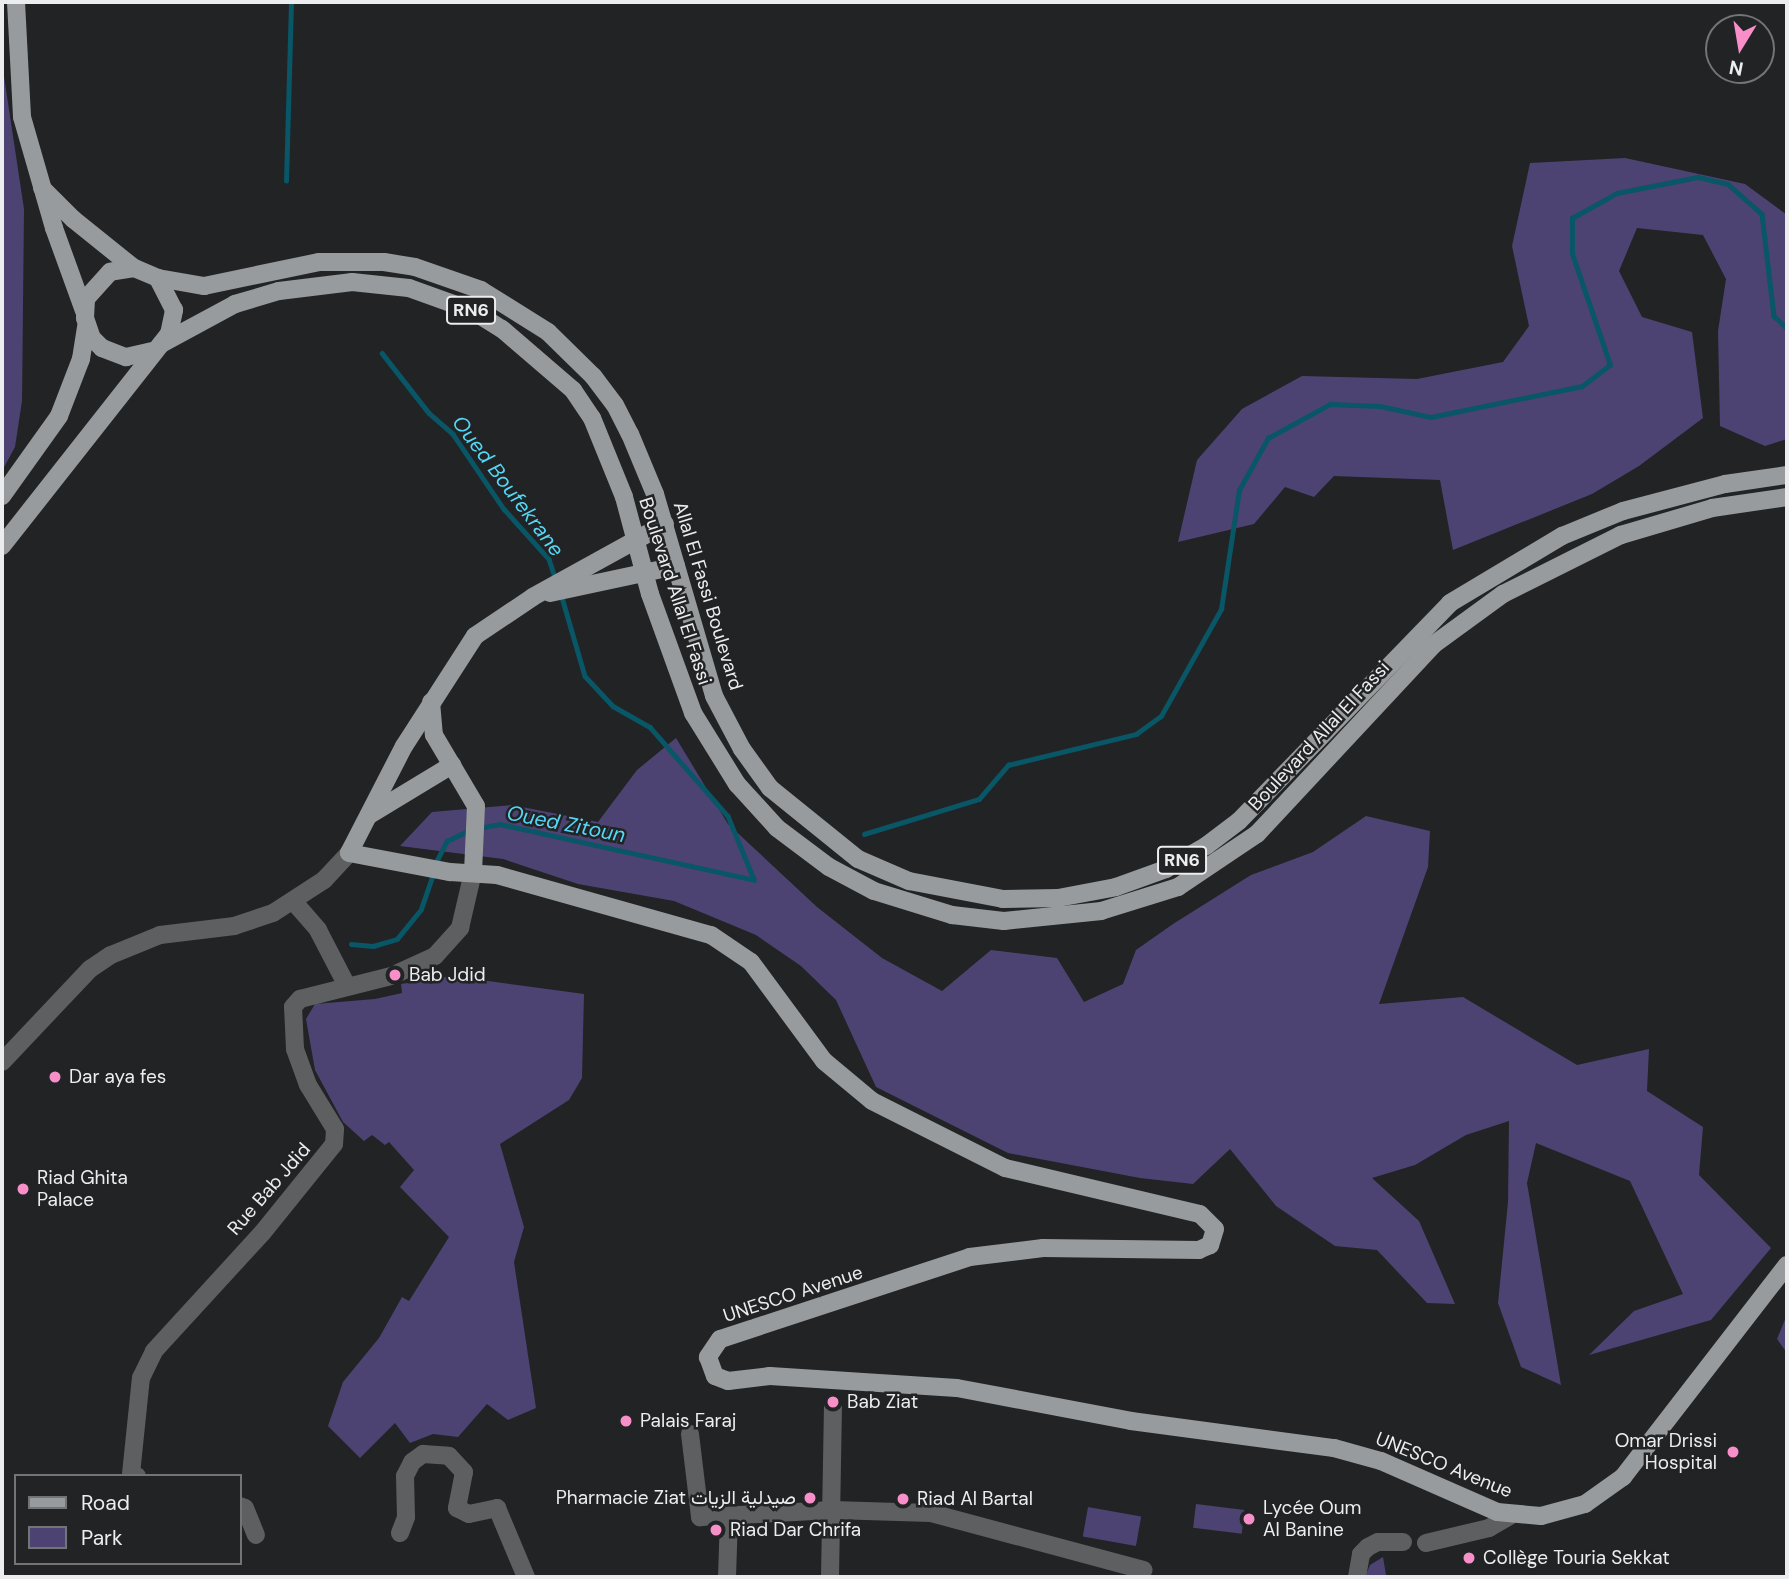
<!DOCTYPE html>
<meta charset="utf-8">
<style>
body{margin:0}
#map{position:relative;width:1789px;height:1579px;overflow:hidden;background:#212325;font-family:"DM Sans",Vazirmatn,sans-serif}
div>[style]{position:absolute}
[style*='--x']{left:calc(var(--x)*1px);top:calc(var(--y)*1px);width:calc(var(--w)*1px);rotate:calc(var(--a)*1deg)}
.green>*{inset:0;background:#4c4372;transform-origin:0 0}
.stream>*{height:4.5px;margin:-2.25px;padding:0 2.25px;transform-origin:2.25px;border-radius:2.25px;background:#085666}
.minor>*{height:18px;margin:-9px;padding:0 9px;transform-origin:9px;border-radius:9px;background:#5e5f60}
.major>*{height:18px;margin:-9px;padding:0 9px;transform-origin:9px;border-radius:9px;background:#989b9d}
.dots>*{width:19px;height:19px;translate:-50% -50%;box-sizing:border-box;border:4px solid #212325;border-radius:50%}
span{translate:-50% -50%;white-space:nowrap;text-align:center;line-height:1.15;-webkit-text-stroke:5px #212325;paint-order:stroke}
.shield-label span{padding:2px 5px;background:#212325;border:2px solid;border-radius:5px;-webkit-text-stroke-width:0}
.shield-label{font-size:18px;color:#ecedef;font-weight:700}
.street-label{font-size:19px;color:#ecedef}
.poi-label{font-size:19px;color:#ecedef}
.left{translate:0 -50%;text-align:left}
.right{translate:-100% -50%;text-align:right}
.water-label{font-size:21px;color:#54d6f5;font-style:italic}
.frame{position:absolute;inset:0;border:4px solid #ecedef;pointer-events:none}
.legend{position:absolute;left:14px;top:1474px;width:228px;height:91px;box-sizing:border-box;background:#212325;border:2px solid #727476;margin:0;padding:9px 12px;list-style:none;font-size:21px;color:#ecedef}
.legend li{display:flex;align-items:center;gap:14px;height:35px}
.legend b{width:35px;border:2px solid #727476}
.north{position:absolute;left:1705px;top:14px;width:70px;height:70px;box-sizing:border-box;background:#212325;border:2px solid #727476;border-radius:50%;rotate:191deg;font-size:19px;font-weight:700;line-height:28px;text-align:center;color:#ecedef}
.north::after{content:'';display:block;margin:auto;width:24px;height:32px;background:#f98fc9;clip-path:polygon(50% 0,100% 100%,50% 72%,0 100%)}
</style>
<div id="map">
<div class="green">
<i style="clip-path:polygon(2px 63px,24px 209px,22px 401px,15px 447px,2px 471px)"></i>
<i style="clip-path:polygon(1625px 158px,1745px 184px,1787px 215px,1787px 439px,1765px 446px,1720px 426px,1718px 331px,1726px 279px,1703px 235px,1637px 228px,1619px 271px,1642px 317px,1692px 332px,1703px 418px,1639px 466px,1592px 494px,1453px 550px,1440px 480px,1334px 476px,1314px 497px,1285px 487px,1254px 524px,1178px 542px,1197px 460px,1242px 409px,1302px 376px,1417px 379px,1503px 362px,1529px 326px,1512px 246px,1530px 163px)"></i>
<i style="clip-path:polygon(676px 738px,728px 824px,817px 907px,882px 958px,942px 991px,991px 950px,1057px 958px,1084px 1002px,1123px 984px,1136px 950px,1173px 924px,1251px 875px,1313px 852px,1366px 816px,1430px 831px,1428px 867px,1379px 1004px,1463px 997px,1577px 1065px,1649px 1049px,1647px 1091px,1703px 1127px,1699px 1175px,1771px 1248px,1711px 1320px,1589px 1355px,1634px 1311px,1683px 1294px,1630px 1181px,1536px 1143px,1527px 1183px,1561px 1385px,1521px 1367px,1498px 1303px,1508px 1202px,1509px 1121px,1466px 1135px,1415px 1165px,1372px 1178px,1419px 1221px,1455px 1304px,1427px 1303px,1377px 1250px,1335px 1246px,1276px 1206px,1230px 1149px,1193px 1184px,1140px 1178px,1008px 1153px,876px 1087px,836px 1000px,801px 966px,756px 935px,674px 901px,578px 884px,503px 859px,400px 846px,432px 812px,512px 805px,598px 822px,637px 770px)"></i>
<i style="clip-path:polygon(452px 976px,584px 994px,582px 1078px,569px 1100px,500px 1144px,524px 1227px,514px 1262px,536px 1408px,508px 1420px,487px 1404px,458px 1437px,433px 1434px,410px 1443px,395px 1423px,360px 1458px,328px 1426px,343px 1382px,379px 1338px,402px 1297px,409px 1301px,449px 1237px,400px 1187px,414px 1170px,389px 1142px,385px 1145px,372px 1135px,364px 1141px,343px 1122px,315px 1070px,306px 1019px,315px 1004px,375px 999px,402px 993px,401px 984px)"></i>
<i style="clip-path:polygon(1787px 1315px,1787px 1353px,1777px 1339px)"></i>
<i style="left:1196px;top:1504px;width:49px;height:24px;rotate:7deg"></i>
<i style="left:1088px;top:1507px;width:54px;height:30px;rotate:10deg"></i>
<i style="clip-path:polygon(1383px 1557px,1386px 1575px,1365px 1577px,1370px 1565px)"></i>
</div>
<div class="stream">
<i style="--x:286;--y:181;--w:179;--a:-88.4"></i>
<i style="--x:382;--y:353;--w:76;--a:51.9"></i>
<i style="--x:429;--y:413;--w:32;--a:41"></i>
<i style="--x:453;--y:434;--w:91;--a:55.8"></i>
<i style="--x:504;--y:509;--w:67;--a:48"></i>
<i style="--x:549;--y:559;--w:16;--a:72"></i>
<i style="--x:561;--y:594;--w:85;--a:73.7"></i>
<i style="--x:585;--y:676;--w:41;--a:47"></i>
<i style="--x:613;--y:706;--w:43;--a:29.6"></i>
<i style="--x:650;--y:727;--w:118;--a:48.8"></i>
<i style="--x:728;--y:816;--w:68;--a:67.6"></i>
<i style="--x:478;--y:828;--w:22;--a:-10"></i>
<i style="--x:500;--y:824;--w:260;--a:12.4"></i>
<i style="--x:864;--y:834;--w:120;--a:-16.9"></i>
<i style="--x:979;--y:799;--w:45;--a:-49.5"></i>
<i style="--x:1008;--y:765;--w:132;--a:-13.6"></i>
<i style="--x:1136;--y:734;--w:31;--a:-36"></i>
<i style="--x:1161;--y:716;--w:123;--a:-60.7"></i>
<i style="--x:1221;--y:609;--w:120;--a:-81.4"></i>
<i style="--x:1239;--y:490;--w:60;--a:-60.9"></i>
<i style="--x:1268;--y:438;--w:71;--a:-28.7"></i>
<i style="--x:1330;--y:404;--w:50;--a:2.3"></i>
<i style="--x:1380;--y:406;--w:52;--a:12.2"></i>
<i style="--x:1431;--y:417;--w:154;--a:-11.6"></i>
<i style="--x:1582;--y:386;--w:35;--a:-37"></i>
<i style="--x:1610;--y:365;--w:117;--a:-108.9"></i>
<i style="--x:1572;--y:254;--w:36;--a:-90"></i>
<i style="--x:1572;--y:218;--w:51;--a:-29.1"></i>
<i style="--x:1617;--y:193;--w:83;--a:-11.2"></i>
<i style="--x:1698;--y:177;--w:31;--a:13"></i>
<i style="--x:1728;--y:184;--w:45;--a:41.4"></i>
<i style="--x:1762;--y:214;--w:103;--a:83.3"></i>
<i style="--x:1774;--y:316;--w:18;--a:43"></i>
<i style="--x:434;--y:866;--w:28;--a:-63"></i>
<i style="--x:447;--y:841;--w:25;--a:-26"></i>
<i style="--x:351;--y:944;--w:22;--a:5"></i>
<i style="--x:373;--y:946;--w:25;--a:-16"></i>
<i style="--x:397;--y:939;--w:38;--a:-51"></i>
<i style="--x:421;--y:909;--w:36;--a:-71"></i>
</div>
<div class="minor">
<i style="--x:294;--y:902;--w:37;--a:49"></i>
<i style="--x:318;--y:930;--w:63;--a:62.6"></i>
<i style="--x:398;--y:973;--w:41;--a:-24.7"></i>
<i style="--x:435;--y:956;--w:38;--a:-48"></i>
<i style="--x:460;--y:928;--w:57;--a:-76.9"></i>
<i style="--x:2;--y:1062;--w:128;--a:-46.6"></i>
<i style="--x:90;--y:969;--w:25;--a:-34"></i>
<i style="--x:111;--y:955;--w:53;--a:-22.2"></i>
<i style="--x:160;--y:935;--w:75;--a:-6.9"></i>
<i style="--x:234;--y:926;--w:41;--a:-18.4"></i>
<i style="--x:273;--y:913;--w:61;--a:-32.9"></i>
<i style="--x:324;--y:880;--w:37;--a:-47"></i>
<i style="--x:690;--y:1434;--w:84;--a:83.1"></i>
<i style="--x:700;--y:1517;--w:133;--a:-3"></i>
<i style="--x:833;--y:1510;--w:98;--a:1.8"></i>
<i style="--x:931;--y:1513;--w:220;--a:15"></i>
<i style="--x:137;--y:1476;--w:6;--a:-162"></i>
<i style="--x:131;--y:1474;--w:97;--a:-84.1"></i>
<i style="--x:141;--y:1378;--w:30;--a:-64"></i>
<i style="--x:154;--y:1351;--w:161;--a:-47.5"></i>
<i style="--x:263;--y:1232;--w:113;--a:-51.1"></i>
<i style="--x:334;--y:1144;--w:15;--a:-86"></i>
<i style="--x:335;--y:1129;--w:52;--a:-121.5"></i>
<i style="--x:308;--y:1085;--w:38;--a:-110"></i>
<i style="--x:295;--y:1049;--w:42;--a:-92.7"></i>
<i style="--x:293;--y:1007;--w:11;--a:-49"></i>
<i style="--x:300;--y:999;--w:94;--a:-14.2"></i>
<i style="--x:240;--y:1506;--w:5;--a:22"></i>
<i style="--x:245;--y:1508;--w:29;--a:68"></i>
<i style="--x:400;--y:1533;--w:17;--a:-69"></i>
<i style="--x:406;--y:1517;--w:41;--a:-91.4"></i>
<i style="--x:405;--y:1476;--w:16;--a:-63"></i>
<i style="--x:412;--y:1462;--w:14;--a:-36"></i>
<i style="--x:423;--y:1454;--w:26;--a:4"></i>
<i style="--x:449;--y:1456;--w:22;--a:47"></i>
<i style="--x:464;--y:1472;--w:37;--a:101"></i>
<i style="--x:457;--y:1508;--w:13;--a:27"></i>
<i style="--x:469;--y:1514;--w:29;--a:-12"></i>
<i style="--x:497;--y:1508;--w:75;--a:67.2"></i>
<i style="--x:1426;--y:1543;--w:65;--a:-13.4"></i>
<i style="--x:1489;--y:1528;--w:24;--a:-30"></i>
<i style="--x:727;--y:1577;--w:61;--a:-88.1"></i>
<i style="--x:830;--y:1577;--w:172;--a:-89"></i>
<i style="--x:1357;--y:1577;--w:23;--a:-80"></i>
<i style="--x:1361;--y:1554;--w:10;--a:-45"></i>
<i style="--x:1368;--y:1547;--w:11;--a:-27"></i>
<i style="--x:1378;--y:1542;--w:25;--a:0"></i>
</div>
<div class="major">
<i style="--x:16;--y:2;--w:115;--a:87"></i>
<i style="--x:22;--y:117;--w:116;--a:73.9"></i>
<i style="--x:54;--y:228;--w:88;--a:70.1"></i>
<i style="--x:42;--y:188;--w:44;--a:45"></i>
<i style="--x:73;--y:219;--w:78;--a:38.8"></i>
<i style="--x:158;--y:278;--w:47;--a:9.9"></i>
<i style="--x:204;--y:286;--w:117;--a:-11.8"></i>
<i style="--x:319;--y:262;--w:65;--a:0"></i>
<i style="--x:384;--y:262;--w:31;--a:9"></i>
<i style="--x:415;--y:267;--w:70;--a:19.2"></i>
<i style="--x:481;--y:290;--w:79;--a:32.1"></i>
<i style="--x:548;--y:332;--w:63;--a:44.4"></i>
<i style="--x:593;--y:376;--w:36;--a:53"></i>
<i style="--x:615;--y:405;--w:33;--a:63"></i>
<i style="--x:630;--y:434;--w:65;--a:67.4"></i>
<i style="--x:655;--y:494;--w:210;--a:73.7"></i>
<i style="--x:714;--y:696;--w:60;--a:62.2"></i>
<i style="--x:742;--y:749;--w:48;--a:54.3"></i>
<i style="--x:770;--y:788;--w:113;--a:38.9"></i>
<i style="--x:858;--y:859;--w:56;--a:23.3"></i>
<i style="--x:909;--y:881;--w:96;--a:10.8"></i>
<i style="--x:1003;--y:899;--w:55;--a:-1"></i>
<i style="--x:1058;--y:898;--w:59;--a:-10.7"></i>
<i style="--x:1116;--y:887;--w:53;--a:-19.8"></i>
<i style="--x:1166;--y:869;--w:46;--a:-29.9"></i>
<i style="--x:1206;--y:846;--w:41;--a:-37.1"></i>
<i style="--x:1239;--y:821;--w:303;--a:-45.9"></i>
<i style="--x:1450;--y:603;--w:131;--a:-30.9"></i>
<i style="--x:1562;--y:536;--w:66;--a:-22.3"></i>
<i style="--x:1623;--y:511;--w:106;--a:-14.8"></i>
<i style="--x:1725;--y:484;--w:63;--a:-8.3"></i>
<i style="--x:161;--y:344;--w:84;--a:-28.4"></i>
<i style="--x:235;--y:304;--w:46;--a:-16.5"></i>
<i style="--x:279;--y:291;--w:74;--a:-7"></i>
<i style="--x:352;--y:282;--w:57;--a:6"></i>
<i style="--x:409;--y:288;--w:68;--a:19.8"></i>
<i style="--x:473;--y:311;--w:34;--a:32"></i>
<i style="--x:502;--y:329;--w:94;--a:40.7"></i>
<i style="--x:573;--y:390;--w:34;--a:56"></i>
<i style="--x:592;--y:418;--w:85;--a:67.9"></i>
<i style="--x:624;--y:497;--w:100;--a:75"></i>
<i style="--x:650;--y:594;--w:127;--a:70.1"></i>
<i style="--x:693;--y:713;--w:84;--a:58.2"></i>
<i style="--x:737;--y:784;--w:59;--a:47.7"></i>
<i style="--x:777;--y:828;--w:65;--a:36.9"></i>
<i style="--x:829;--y:867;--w:51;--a:28.1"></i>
<i style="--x:874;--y:891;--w:82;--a:17.1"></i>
<i style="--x:952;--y:915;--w:52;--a:6.6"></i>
<i style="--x:1004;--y:921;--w:98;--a:-5.9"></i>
<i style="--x:1101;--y:911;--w:81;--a:-17.3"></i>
<i style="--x:1178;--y:887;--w:95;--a:-33.9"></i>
<i style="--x:1257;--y:834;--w:258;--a:-47"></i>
<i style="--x:1433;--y:645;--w:87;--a:-36.1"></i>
<i style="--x:1503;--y:594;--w:132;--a:-26.6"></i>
<i style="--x:1621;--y:535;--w:95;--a:-16.5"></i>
<i style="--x:1712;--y:508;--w:76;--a:-8.3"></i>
<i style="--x:2;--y:496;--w:98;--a:-54.5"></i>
<i style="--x:59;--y:416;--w:61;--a:-68.9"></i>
<i style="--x:81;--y:359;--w:33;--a:-81"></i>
<i style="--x:665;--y:524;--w:151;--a:151.1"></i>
<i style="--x:533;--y:597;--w:70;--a:146.1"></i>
<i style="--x:475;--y:636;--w:131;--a:122.8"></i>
<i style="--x:404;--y:746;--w:120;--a:117.2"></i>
<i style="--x:349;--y:853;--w:103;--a:10.7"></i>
<i style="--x:450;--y:872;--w:47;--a:3.7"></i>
<i style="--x:497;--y:875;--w:222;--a:15.7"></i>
<i style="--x:711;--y:935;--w:48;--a:34"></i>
<i style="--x:751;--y:962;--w:123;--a:53.6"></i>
<i style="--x:824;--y:1061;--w:62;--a:39.8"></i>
<i style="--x:872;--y:1101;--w:149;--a:26.7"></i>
<i style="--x:1005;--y:1168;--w:200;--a:13.3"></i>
<i style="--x:1200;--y:1214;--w:21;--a:45"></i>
<i style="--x:1215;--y:1229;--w:17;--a:107"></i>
<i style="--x:1210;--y:1245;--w:12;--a:156"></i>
<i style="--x:1199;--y:1250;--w:156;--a:-179.3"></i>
<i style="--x:1043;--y:1248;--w:74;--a:173"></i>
<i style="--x:970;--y:1257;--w:263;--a:161.8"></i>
<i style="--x:720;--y:1339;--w:22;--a:124"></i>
<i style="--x:708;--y:1357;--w:20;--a:70"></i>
<i style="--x:715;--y:1376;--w:14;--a:21"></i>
<i style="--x:728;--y:1381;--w:42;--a:-6.8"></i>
<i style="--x:770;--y:1376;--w:187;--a:3.7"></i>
<i style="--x:957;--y:1388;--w:177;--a:10.7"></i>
<i style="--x:1131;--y:1421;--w:205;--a:7.6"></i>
<i style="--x:1334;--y:1448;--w:49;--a:15.5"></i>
<i style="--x:1381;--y:1461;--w:127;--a:23.7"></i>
<i style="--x:1497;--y:1512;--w:44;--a:5.2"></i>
<i style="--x:1541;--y:1516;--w:46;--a:-15.3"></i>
<i style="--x:1585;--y:1504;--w:47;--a:-35.4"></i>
<i style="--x:1623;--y:1477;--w:268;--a:-52.3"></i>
<i style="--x:2;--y:546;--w:270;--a:-51.8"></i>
<i style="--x:169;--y:334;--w:25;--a:-78"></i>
<i style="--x:174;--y:310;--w:36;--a:-117"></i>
<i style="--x:158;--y:278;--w:26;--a:-157"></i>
<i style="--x:134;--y:268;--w:24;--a:171"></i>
<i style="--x:110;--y:272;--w:36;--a:132"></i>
<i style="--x:86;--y:299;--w:19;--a:93"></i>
<i style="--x:85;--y:318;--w:21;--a:71"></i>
<i style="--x:92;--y:338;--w:14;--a:45"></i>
<i style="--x:102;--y:348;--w:26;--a:21"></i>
<i style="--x:126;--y:357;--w:27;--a:-13"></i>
<i style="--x:550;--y:593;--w:129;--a:-12.1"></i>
<i style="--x:431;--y:702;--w:33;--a:85"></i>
<i style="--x:434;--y:735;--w:82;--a:59.4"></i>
<i style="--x:476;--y:806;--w:66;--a:92.6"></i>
<i style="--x:371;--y:814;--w:95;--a:-31.2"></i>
</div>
<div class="dots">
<i style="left:395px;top:975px;background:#f98fc9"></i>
<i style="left:55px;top:1077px;background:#f98fc9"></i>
<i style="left:23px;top:1189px;background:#f98fc9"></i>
<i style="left:833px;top:1402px;background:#f98fc9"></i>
<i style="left:626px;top:1421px;background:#f98fc9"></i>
<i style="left:1733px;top:1452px;background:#f98fc9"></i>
<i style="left:810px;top:1498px;background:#f98fc9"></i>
<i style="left:903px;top:1499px;background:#f98fc9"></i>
<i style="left:1249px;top:1519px;background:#f98fc9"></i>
<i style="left:716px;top:1530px;background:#f98fc9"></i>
<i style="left:1469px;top:1558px;background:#f98fc9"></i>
</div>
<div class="shield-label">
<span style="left:471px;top:310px">RN6</span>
<span style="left:1182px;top:860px">RN6</span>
</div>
<div class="street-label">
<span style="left:675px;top:591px;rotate:72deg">Boulevard Allal El Fassi</span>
<span style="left:708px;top:596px;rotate:73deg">Allal El Fassi Boulevard</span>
<span style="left:1319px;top:736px;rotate:-47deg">Boulevard Allal El Fassi</span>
<span style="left:269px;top:1189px;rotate:-49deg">Rue Bab Jdid</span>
<span style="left:793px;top:1294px;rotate:-18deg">UNESCO Avenue</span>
<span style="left:1444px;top:1465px;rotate:22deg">UNESCO Avenue</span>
</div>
<div class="poi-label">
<span class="left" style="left:409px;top:975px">Bab Jdid</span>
<span class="left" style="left:69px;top:1077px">Dar aya fes</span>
<span class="left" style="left:37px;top:1189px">Riad Ghita<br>Palace</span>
<span class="left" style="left:847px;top:1402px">Bab Ziat</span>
<span class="left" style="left:640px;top:1421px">Palais Faraj</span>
<span class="right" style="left:1717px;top:1452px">Omar Drissi<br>Hospital</span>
<span class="right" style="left:796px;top:1498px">Pharmacie Ziat صيدلية الزيات</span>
<span class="left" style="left:917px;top:1499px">Riad Al Bartal</span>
<span class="left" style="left:1263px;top:1519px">Lycée Oum<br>Al Banine</span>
<span class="left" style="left:730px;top:1530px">Riad Dar Chrifa</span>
<span class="left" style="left:1483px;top:1558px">Collège Touria Sekkat</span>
</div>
<div class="water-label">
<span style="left:508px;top:486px;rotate:53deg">Oued Boufekrane</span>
<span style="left:566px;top:824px;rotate:11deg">Oued Zitoun</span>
</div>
<div class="frame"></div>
<ul class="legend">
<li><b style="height:9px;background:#989b9d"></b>Road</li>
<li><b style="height:19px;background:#4c4372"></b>Park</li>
</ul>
<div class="north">N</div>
</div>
